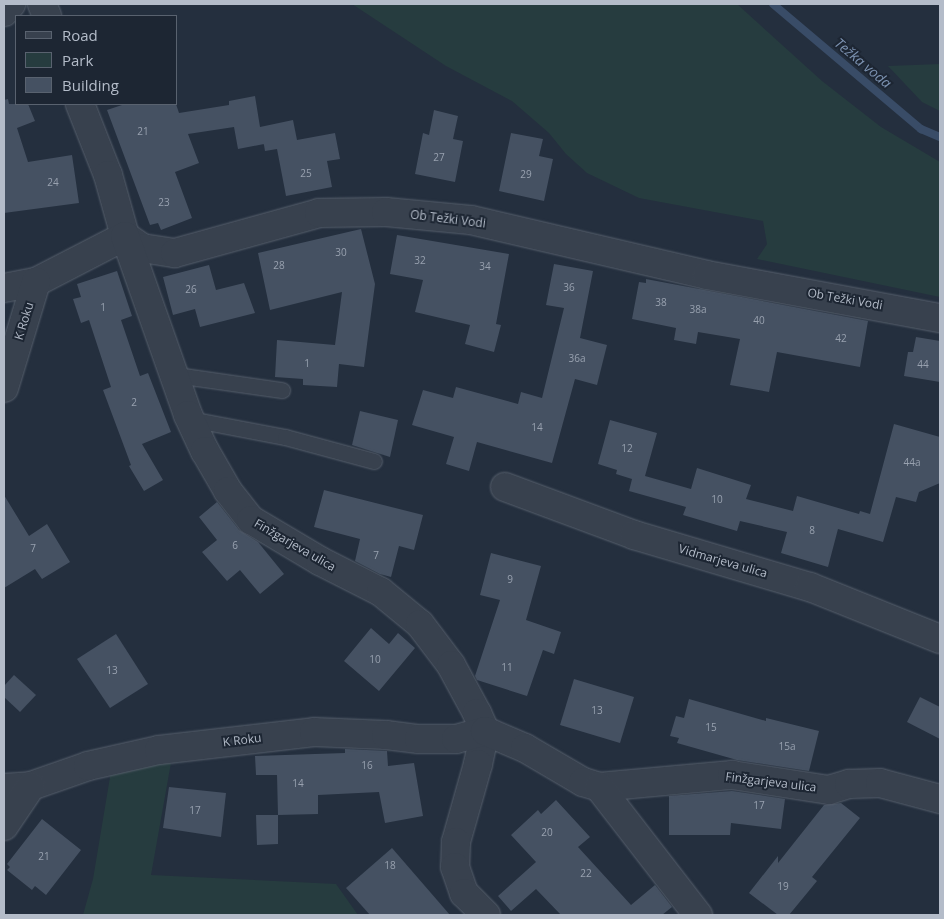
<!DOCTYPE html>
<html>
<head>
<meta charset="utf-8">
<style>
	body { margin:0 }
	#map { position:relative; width:944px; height:919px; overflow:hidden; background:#242f3e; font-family:"Open Sans",sans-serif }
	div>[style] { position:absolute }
	.green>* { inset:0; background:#263c3f }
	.stream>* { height:8px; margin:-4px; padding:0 4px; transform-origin:4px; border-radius:4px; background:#394c67 }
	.building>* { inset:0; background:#455162 }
	.roads { filter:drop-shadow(0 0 1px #565f6c) drop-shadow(0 0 1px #565f6c) }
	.lane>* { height:15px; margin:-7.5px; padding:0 7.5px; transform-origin:7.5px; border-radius:7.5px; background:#38414e }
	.street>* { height:28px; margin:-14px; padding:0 14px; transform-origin:14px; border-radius:14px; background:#38414e }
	span { translate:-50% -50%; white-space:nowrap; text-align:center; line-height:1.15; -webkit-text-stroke:4px #1d2633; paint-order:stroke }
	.number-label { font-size:10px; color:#98a1af }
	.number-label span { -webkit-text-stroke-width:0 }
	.street-label { font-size:12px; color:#b4bcc9 }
	.water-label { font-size:14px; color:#7c92b1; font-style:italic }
	.frame { position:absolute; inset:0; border:5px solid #b4bcc9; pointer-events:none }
	.legend { position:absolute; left:15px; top:15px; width:162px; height:90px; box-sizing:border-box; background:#1d2633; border:1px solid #59626f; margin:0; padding:6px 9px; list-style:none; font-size:15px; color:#b4bcc9 }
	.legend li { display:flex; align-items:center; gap:10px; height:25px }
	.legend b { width:25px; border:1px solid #59626f }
</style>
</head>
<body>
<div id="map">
	<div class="green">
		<i style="clip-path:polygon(352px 4px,737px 4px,822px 81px,881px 127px,940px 162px,940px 297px,757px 259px,767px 244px,763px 221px,639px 198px,587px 173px,566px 154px,549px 133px,512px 101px,446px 66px)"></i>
		<i style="clip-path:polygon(940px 64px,940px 111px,922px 102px,888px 66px)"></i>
		<i style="clip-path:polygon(172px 757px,151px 875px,336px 884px,358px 915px,83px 915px,93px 879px,112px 765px)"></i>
	</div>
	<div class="stream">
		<i style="left:773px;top:4px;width:194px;rotate:40.2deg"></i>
		<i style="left:921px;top:129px;width:21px;rotate:23deg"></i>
	</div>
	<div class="building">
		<i style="clip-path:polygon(255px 96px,260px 127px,293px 120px,297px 140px,335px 133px,340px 159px,327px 161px,332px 187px,286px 196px,277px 149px,265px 151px,263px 139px,264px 144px,238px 149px,234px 127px,188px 134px,199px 163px,175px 172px,192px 218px,161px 230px,158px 223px,150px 225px,107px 110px,125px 104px,176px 104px,179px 113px,229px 105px,229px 101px)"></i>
		<i style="clip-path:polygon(8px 99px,9px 104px,28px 104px,35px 121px,17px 128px,28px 162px,72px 155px,79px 203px,4px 213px,4px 100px)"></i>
		<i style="clip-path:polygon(434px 110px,458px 116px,453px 139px,463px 141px,455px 182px,415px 174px,423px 133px,429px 135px)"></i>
		<i style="clip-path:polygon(511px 133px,543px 139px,539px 156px,553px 159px,544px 201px,499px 191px)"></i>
		<i style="clip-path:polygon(361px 229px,375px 284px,364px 367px,339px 364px,337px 387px,303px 385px,303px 379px,275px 377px,277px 340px,335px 345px,342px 292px,270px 310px,258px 253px)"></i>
		<i style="clip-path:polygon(397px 235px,509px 254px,496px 324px,501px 325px,494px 352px,465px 344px,470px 325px,415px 312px,423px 280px,390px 274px)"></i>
		<i style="clip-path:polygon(554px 264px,593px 271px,580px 338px,607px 345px,597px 385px,575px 379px,552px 463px,477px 442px,469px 471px,446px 464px,454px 437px,412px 425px,423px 390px,453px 398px,456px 387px,518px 404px,521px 392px,542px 398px,564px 308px,546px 305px)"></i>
		<i style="clip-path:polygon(209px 265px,216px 290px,244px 283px,255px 313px,200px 327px,195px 309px,173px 315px,163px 277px)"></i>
		<i style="clip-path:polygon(117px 271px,132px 316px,121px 320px,140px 376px,148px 373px,171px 432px,142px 444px,163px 480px,144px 491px,129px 466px,131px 465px,103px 390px,111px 387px,89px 320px,81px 323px,73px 299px,81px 297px,77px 284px)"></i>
		<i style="clip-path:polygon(646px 279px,868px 321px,860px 367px,777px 352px,769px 392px,730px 385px,740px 339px,698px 332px,696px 344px,674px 340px,676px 328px,632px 319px,639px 282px,646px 283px)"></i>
		<i style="clip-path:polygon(916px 337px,940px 341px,940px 382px,904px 376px,908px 352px,913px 352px)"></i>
		<i style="clip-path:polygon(360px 411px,398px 420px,390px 457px,352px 445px)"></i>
		<i style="clip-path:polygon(610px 420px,657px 433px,645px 476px,691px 489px,697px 468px,751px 485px,746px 499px,793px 511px,797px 496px,859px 514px,860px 511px,870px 514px,894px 424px,940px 437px,940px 483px,919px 492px,916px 502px,896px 497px,883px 542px,838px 529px,828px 567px,781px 553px,787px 532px,740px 521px,737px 531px,683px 515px,686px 507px,629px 491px,632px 479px,616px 474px,617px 470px,598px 464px)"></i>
		<i style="clip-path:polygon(324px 490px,423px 515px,414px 550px,399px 546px,391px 577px,380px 574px,355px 561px,360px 539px,314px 527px)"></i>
		<i style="clip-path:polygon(4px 495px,29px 536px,47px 524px,70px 562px,42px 579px,35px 569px,4px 588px)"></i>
		<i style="clip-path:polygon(217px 502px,239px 530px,258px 542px,284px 574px,260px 594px,240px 570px,227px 581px,202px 552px,217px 540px,199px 517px)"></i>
		<i style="clip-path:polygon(491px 553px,541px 566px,526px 620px,561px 632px,554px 654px,543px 650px,527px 696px,477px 680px,475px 676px,500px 600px,480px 595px)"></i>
		<i style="clip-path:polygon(371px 628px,389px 644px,398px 633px,415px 648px,379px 691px,344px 661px)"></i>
		<i style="clip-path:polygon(116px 634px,148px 684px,110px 708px,77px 659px)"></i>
		<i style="clip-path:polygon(14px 675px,36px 695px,20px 712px,4px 697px,4px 686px)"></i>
		<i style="clip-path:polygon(574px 679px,634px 697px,620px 743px,560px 725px)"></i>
		<i style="clip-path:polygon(920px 697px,940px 707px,940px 739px,907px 722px)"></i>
		<i style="clip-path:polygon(689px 699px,766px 721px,766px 718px,819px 731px,809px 771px,737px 760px,677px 743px,679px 738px,670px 736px,676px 716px,684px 718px)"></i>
		<i style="clip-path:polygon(345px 749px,387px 751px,388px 766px,414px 763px,423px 816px,385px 823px,379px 792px,318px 795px,318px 814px,278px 815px,277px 775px,256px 775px,255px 756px,345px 753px)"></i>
		<i style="clip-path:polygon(169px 787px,226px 793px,221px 837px,163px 828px)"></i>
		<i style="clip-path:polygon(732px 791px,785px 799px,781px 829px,731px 823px,730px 835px,669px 835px,669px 796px)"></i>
		<i style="clip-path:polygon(556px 800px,590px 837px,578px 847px,631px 905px,655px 885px,672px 907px,662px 915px,561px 915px,536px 889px,511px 911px,498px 896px,536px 862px,511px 835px,538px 810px,541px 814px)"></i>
		<i style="clip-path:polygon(841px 803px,860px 818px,812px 877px,817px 881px,789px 915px,778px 915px,749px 893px,778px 856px,778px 863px,824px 805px)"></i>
		<i style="clip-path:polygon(256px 815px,278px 815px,278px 844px,257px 845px)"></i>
		<i style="clip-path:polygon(42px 819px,81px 850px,46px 895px,35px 886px,32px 890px,7px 870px,10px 867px,7px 864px)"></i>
		<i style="clip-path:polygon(392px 848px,450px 915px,370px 915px,346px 888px)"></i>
	</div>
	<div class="roads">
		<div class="lane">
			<i style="left:176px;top:375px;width:107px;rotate:8.1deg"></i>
			<i style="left:190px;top:419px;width:97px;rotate:10.7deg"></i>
			<i style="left:285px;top:437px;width:92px;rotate:15.1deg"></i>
		</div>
		<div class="street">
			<i style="left:42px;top:4px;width:13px;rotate:67deg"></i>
			<i style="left:4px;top:12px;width:11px;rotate:-49deg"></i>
			<i style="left:80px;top:104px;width:76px;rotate:68.5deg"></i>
			<i style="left:108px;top:175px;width:63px;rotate:74.4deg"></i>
			<i style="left:125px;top:236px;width:21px;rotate:35deg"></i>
			<i style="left:142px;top:248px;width:33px;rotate:9deg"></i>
			<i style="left:175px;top:253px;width:149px;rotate:-15.5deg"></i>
			<i style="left:319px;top:213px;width:67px;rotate:-0.9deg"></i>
			<i style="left:386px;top:212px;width:85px;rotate:5.4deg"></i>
			<i style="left:471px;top:220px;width:242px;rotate:13.1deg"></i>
			<i style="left:707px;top:275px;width:237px;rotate:10.5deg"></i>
			<i style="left:4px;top:288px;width:33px;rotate:-11deg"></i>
			<i style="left:36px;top:282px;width:100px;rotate:-27.3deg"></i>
			<i style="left:125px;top:236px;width:190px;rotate:70.6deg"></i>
			<i style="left:188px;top:415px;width:40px;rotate:65deg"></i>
			<i style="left:205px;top:451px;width:46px;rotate:60.1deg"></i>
			<i style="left:228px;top:491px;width:37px;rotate:52deg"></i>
			<i style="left:251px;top:520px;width:80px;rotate:30.7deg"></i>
			<i style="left:320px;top:561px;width:68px;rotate:26.9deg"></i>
			<i style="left:381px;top:592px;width:50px;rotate:39.4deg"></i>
			<i style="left:420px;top:624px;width:51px;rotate:52.9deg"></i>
			<i style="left:451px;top:665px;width:55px;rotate:61.6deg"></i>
			<i style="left:477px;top:713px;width:20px;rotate:66deg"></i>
			<i style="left:485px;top:731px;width:34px;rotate:102deg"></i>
			<i style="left:478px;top:764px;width:81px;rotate:105.8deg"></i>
			<i style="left:456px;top:842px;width:25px;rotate:92deg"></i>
			<i style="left:455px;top:867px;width:28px;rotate:71deg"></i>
			<i style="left:464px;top:893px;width:31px;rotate:45deg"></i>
			<i style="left:4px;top:388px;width:111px;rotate:-73.2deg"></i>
			<i style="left:505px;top:487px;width:138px;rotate:20.4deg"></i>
			<i style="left:634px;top:535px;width:184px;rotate:16.5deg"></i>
			<i style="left:810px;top:587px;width:140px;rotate:21.8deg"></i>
			<i style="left:599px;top:787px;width:134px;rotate:-5.2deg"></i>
			<i style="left:732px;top:775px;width:98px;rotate:8.8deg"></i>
			<i style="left:829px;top:790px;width:21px;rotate:-17deg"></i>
			<i style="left:849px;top:784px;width:31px;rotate:-2deg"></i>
			<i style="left:880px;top:783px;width:62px;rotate:14.9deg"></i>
			<i style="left:4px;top:788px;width:27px;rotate:-4deg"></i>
			<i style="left:31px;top:786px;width:60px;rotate:-19.3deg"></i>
			<i style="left:88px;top:766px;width:73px;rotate:-12.7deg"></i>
			<i style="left:159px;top:750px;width:156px;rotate:-6.6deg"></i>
			<i style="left:314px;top:732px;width:72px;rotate:2.4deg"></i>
			<i style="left:386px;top:735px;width:33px;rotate:7deg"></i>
			<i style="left:419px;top:739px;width:37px"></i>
			<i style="left:456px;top:739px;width:30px;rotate:-15deg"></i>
			<i style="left:485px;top:731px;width:43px;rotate:23deg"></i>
			<i style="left:525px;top:748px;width:67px;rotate:30.4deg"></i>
			<i style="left:583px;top:782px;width:17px;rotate:17deg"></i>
			<i style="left:599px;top:787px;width:162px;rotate:52.3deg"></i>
			<i style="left:4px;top:826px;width:48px;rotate:-56deg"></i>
		</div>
	</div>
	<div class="number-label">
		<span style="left:143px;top:132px">21</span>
		<span style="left:439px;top:158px">27</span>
		<span style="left:306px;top:174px">25</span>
		<span style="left:526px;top:175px">29</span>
		<span style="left:53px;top:183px">24</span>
		<span style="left:164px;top:203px">23</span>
		<span style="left:341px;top:253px">30</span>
		<span style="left:420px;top:261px">32</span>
		<span style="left:279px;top:266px">28</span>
		<span style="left:485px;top:267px">34</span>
		<span style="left:569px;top:288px">36</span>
		<span style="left:191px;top:290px">26</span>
		<span style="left:661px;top:303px">38</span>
		<span style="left:103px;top:308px">1</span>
		<span style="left:698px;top:310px">38a</span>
		<span style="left:759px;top:321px">40</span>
		<span style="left:841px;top:339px">42</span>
		<span style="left:577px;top:359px">36a</span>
		<span style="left:307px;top:364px">1</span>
		<span style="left:923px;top:365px">44</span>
		<span style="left:134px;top:403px">2</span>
		<span style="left:537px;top:428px">14</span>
		<span style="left:627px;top:449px">12</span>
		<span style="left:912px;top:463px">44a</span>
		<span style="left:717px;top:500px">10</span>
		<span style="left:812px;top:531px">8</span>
		<span style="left:235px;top:546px">6</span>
		<span style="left:33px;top:549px">7</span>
		<span style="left:376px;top:556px">7</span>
		<span style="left:510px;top:580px">9</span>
		<span style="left:375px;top:660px">10</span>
		<span style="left:507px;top:668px">11</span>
		<span style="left:112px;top:671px">13</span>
		<span style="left:597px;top:711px">13</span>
		<span style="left:711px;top:728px">15</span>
		<span style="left:787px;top:747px">15a</span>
		<span style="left:367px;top:766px">16</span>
		<span style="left:298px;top:784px">14</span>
		<span style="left:759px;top:806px">17</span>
		<span style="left:195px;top:811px">17</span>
		<span style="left:547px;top:833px">20</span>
		<span style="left:44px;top:857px">21</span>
		<span style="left:390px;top:866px">18</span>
		<span style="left:586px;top:874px">22</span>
		<span style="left:783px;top:887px">19</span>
	</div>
	<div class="street-label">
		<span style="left:448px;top:219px;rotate:7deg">Ob Težki Vodi</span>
		<span style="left:845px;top:299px;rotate:10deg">Ob Težki Vodi</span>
		<span style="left:24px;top:321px;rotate:-73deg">K Roku</span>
		<span style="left:295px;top:545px;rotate:30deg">Finžgarjeva ulica</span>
		<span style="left:723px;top:561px;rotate:16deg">Vidmarjeva ulica</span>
		<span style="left:242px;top:740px;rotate:-7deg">K Roku</span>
		<span style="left:771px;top:782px;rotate:7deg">Finžgarjeva ulica</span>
	</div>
	<div class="water-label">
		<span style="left:863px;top:63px;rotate:40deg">Težka voda</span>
	</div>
	<div class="frame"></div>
	<ul class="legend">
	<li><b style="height:6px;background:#38414e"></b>Road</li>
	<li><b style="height:14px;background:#263c3f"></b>Park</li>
	<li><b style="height:14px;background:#455162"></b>Building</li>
	</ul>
</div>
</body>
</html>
